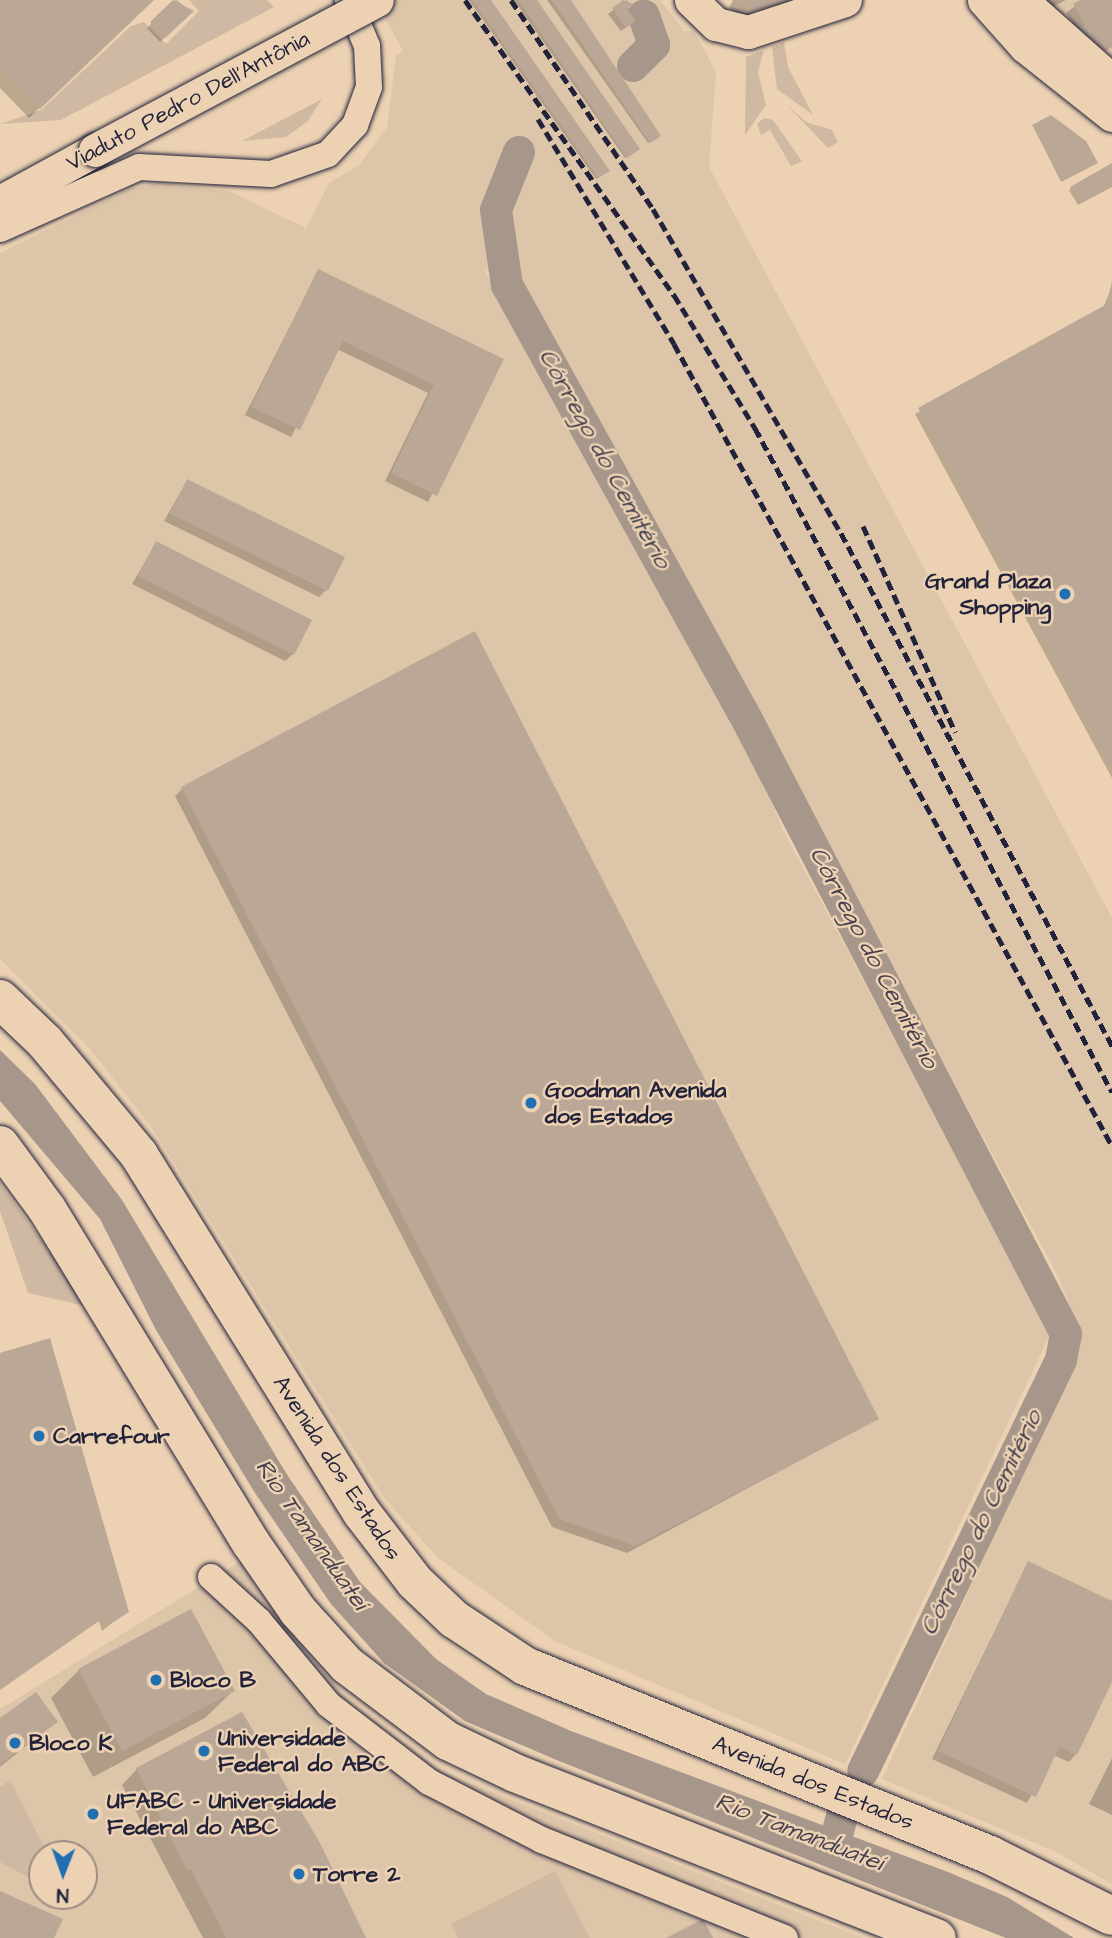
<!DOCTYPE html>
<html>
<head>
<meta charset="utf-8">
<style>
	body { margin:0 }
	#map { position:relative; width:1112px; height:1938px; overflow:hidden; background:#ecd2b3; font-family:"Architects Daughter",sans-serif }
	div>[style] { position:absolute }
	.built>* { inset:0; background:#ddc5aa }
	.green>* { inset:0; background:#cfb9a2 }
	.water>* { inset:0; background:#a7968a }
	.shadow>* { inset:0; background:#0003 }
	.river>* { height:32px; margin:-16px; padding:0 16px; transform-origin:16px; border-radius:16px; background:#a7968a }
	.building>* { inset:0; background:#baa795 }
	.roads { filter:drop-shadow(0 0 2px #22223b) drop-shadow(0 0 2px #22223b) }
	.minor>* { height:26px; margin:-13px; padding:0 13px; transform-origin:13px; border-radius:13px; background:#ecd2b3 }
	.major>* { height:33px; margin:-16.5px; padding:0 16.5px; transform-origin:16.5px; border-radius:16.5px; background:#ecd2b3 }
	.highway>* { height:38px; margin:-19px; padding:0 19px; transform-origin:19px; border-radius:19px; background:#ecd2b3 }
	.rail>* { height:5px; margin-top:-2.5px; transform-origin:0; background:repeating-linear-gradient(90deg,#22223b 0 10px,transparent 0 15px) }
	.bridges { filter:drop-shadow(0 0 2px #22223b) drop-shadow(0 0 2px #22223b) }
	.major-bridge>* { height:33px; margin:-16.5px; padding:0 16.5px; transform-origin:16.5px; border-radius:16.5px; background:#ecd2b3 }
	.dots>* { width:19px; height:19px; translate:-50% -50%; box-sizing:border-box; border:4px solid #ecd2b3; border-radius:50% }
	span { translate:-50% -50%; white-space:nowrap; text-align:center; line-height:1.15; -webkit-text-stroke:5px #ecd2b3; paint-order:stroke }
	.street-label { font-size:23px; color:#22223b }
	.poi-label { font-size:23px; color:#22223b; font-weight:700 }
	.right { translate:-100% -50%; text-align:right }
	.left { translate:0 -50%; text-align:left }
	.water-label { font-size:24px; color:#433f4f; font-style:italic }
	.north { position:absolute; left:28px; top:1840px; width:70px; height:70px; box-sizing:border-box; background:#ecd2b3; border:2px solid #9b8c83; border-radius:50%; rotate:181deg; font-size:19px; font-weight:700; line-height:28px; text-align:center; color:#22223b }
	.north::after { content:''; display:block; margin:auto; width:24px; height:32px; background:#1f6fb2; clip-path:polygon(50% 0,100% 100%,50% 72%,0 100%) }
</style>
</head>
<body>
<div id="map">
	<div class="built">
		<i style="clip-path:polygon(375px 0,660px 0,684px 31px,694px 31px,716px 72px,709px 167px,1112px 918px,1112px 1884px,1054px 1851px,882px 1779px,1075px 1360px,1075px 1321px,1059px 1278px,527px 289px,484px 269px,749px 747px,783px 830px,1051px 1333px,845px 1764px,555px 1641px,438px 1558px,385px 1499px,152px 1128px,90px 1049px,0 959px,0 253px,129px 189px,158px 183px,229px 191px,306px 228px,329px 183px,359px 165px,387px 127px,396px 55px,403px 51px)"></i>
		<i style="clip-path:polygon(1042px 0,1112px 0,1112px 61px)"></i>
		<i style="clip-path:polygon(evenodd,241px 1561px,293px 1636px,353px 1705px,444px 1773px,863px 1938px,0 1938px,0 1709px,241px 1561px,42px 1854px,84px 1854px,84px 1896px,42px 1896px,42px 1854px)"></i>
	</div>
	<div class="green">
		<i style="clip-path:polygon(189px 0,267px 0,274px 7px,61px 120px,0 124px,41px 110px,131px 26px,144px 22px,166px 44px,199px 11px)"></i>
		<i style="clip-path:polygon(784px 42px,788px 67px,813px 115px,777px 89px,772px 47px)"></i>
		<i style="clip-path:polygon(764px 50px,758px 72px,766px 105px,745px 135px,746px 57px)"></i>
		<i style="clip-path:polygon(322px 99px,308px 121px,286px 137px,242px 141px)"></i>
		<i style="clip-path:polygon(786px 104px,806px 122px,832px 130px,838px 142px,828px 148px)"></i>
		<i style="clip-path:polygon(764px 118px,773px 120px,802px 161px,791px 166px,770px 130px,761px 135px,757px 124px)"></i>
		<i style="clip-path:polygon(0 1183px,90px 1307px,28px 1293px,0 1211px)"></i>
		<i style="clip-path:polygon(10px 1780px,48px 1854px,42px 1854px,42px 1885px,0 1862px,0 1787px)"></i>
		<i style="clip-path:polygon(555px 1871px,590px 1938px,458px 1938px,451px 1924px)"></i>
	</div>
	<div class="water">
		<i style="clip-path:polygon(0 1050px,35px 1084px,122px 1200px,286px 1473px,360px 1582px,436px 1659px,486px 1694px,571px 1731px,948px 1872px,1007px 1897px,1074px 1938px,1006px 1938px,559px 1761px,465px 1721px,384px 1663px,331px 1604px,255px 1493px,156px 1330px,100px 1219px,0 1101px)"></i>
	</div>
	<div class="shadow">
		<i style="clip-path:polygon(0 0,152px 0,29px 118px,0 88px)"></i>
		<i style="clip-path:polygon(176px 0,191px 11px,160px 42px,147px 28px)"></i>
		<i style="clip-path:polygon(469px 0,487px 0,606px 173px,596px 179px)"></i>
		<i style="clip-path:polygon(514px 0,533px 0,636px 151px,625px 158px)"></i>
		<i style="clip-path:polygon(547px 0,565px 0,657px 138px,648px 143px)"></i>
		<i style="clip-path:polygon(627px 0,634px 21px,621px 31px,608px 14px)"></i>
		<i style="clip-path:polygon(794px 0,745px 19px,729px 8px,733px 0)"></i>
		<i style="clip-path:polygon(1028px 0,1066px 0,1043px 12px)"></i>
		<i style="clip-path:polygon(1083px 0,1112px 0,1112px 47px,1094px 56px,1066px 13px)"></i>
		<i style="clip-path:polygon(1033px 126px,1094px 164px,1061px 182px)"></i>
		<i style="clip-path:polygon(1112px 165px,1112px 183px,1078px 205px,1069px 190px)"></i>
		<i style="clip-path:polygon(318px 271px,501px 359px,428px 502px,385px 481px,428px 393px,337px 349px,291px 437px,245px 415px)"></i>
		<i style="clip-path:polygon(1112px 286px,1112px 778px,915px 414px,1103px 308px)"></i>
		<i style="clip-path:polygon(187px 481px,326px 590px,319px 597px,164px 521px)"></i>
		<i style="clip-path:polygon(156px 543px,293px 654px,285px 661px,132px 584px)"></i>
		<i style="clip-path:polygon(182px 789px,877px 1419px,627px 1553px,552px 1527px,175px 796px)"></i>
		<i style="clip-path:polygon(49px 1340px,127px 1611px,102px 1631px,99px 1621px,0 1690px,0 1353px)"></i>
		<i style="clip-path:polygon(1028px 1563px,1112px 1603px,1112px 1678px,1076px 1754px,1069px 1762px,1053px 1755px,1027px 1803px,932px 1759px)"></i>
		<i style="clip-path:polygon(79px 1670px,233px 1691px,205px 1718px,93px 1777px,51px 1698px)"></i>
		<i style="clip-path:polygon(0 1720px,56px 1722px,0 1767px)"></i>
		<i style="clip-path:polygon(1112px 1758px,1112px 1815px,1089px 1804px)"></i>
		<i style="clip-path:polygon(137px 1769px,364px 1938px,203px 1938px,122px 1785px)"></i>
	</div>
	<div class="river">
		<i style="left:633px;top:66px;width:30px;rotate:-45deg"></i>
		<i style="left:654px;top:45px;width:31px;rotate:-109deg"></i>
		<i style="left:519px;top:152px;width:62px;rotate:111.6deg"></i>
		<i style="left:496px;top:210px;width:76px;rotate:81.7deg"></i>
		<i style="left:507px;top:285px;width:488px;rotate:61.1deg"></i>
		<i style="left:743px;top:712px;width:701px;rotate:62.56deg"></i>
		<i style="left:1066px;top:1334px;width:26px;rotate:101deg"></i>
		<i style="left:1061px;top:1360px;width:456px;rotate:115.7deg"></i>
		<i style="left:834px;top:1846px;width:28px;rotate:-75deg"></i>
	</div>
	<div class="building">
		<i style="clip-path:polygon(0 0,154px 0,40px 109px,0 68px)"></i>
		<i style="clip-path:polygon(173px 0,194px 11px,165px 38px,150px 22px)"></i>
		<i style="clip-path:polygon(472px 0,491px 0,610px 171px,598px 178px)"></i>
		<i style="clip-path:polygon(518px 0,537px 0,640px 149px,627px 158px)"></i>
		<i style="clip-path:polygon(552px 0,571px 0,661px 136px,650px 143px)"></i>
		<i style="clip-path:polygon(623px 0,633px 4px,627px 9px,636px 21px,626px 28px,612px 8px)"></i>
		<i style="clip-path:polygon(735px 0,786px 0,754px 12px)"></i>
		<i style="clip-path:polygon(1080px 0,1112px 0,1112px 46px,1100px 53px,1074px 31px,1085px 25px,1073px 4px)"></i>
		<i style="clip-path:polygon(1051px 115px,1086px 141px,1098px 163px,1063px 181px,1032px 125px)"></i>
		<i style="clip-path:polygon(1112px 163px,1112px 187px,1080px 204px,1070px 187px)"></i>
		<i style="clip-path:polygon(318px 269px,504px 359px,437px 496px,391px 473px,434px 385px,343px 341px,300px 430px,251px 407px)"></i>
		<i style="clip-path:polygon(1112px 281px,1112px 762px,1110px 764px,918px 408px,1107px 304px)"></i>
		<i style="clip-path:polygon(187px 479px,345px 557px,328px 591px,170px 514px)"></i>
		<i style="clip-path:polygon(156px 541px,312px 620px,294px 655px,138px 576px)"></i>
		<i style="clip-path:polygon(475px 631px,879px 1419px,635px 1546px,559px 1519px,181px 787px)"></i>
		<i style="clip-path:polygon(50px 1338px,129px 1612px,109px 1625px,106px 1615px,0 1689px,0 1353px)"></i>
		<i style="clip-path:polygon(1028px 1561px,1112px 1601px,1112px 1682px,1077px 1755px,1059px 1747px,1036px 1797px,938px 1751px)"></i>
		<i style="clip-path:polygon(191px 1609px,235px 1691px,122px 1751px,78px 1669px)"></i>
		<i style="clip-path:polygon(36px 1692px,58px 1722px,0 1764px,0 1718px)"></i>
		<i style="clip-path:polygon(242px 1712px,320px 1843px,366px 1938px,226px 1938px,191px 1869px,187px 1871px,136px 1768px)"></i>
		<i style="clip-path:polygon(0 1891px,63px 1919px,54px 1938px,0 1938px)"></i>
		<i style="clip-path:polygon(703px 1919px,713px 1938px,666px 1938px)"></i>
	</div>
	<div class="roads">
		<div class="minor">
			<i style="left:0;top:229px;width:152px;rotate:-24deg"></i>
			<i style="left:139px;top:167px;width:132px;rotate:3deg"></i>
			<i style="left:271px;top:174px;width:60px;rotate:-19.3deg"></i>
			<i style="left:328px;top:154px;width:40px;rotate:-47deg"></i>
			<i style="left:355px;top:125px;width:40px;rotate:-69.8deg"></i>
			<i style="left:369px;top:87px;width:41px;rotate:-92.8deg"></i>
			<i style="left:367px;top:46px;width:50px;rotate:-112.4deg"></i>
			<i style="left:211px;top:1577px;width:65px;rotate:42.5deg"></i>
			<i style="left:259px;top:1621px;width:109px;rotate:50.2deg"></i>
			<i style="left:329px;top:1705px;width:126px;rotate:37.6deg"></i>
			<i style="left:429px;top:1782px;width:127px;rotate:27.2deg"></i>
			<i style="left:542px;top:1840px;width:262px;rotate:22deg"></i>
		</div>
		<div class="major">
			<i style="left:691px;top:0;width:35px;rotate:44deg"></i>
			<i style="left:716px;top:24px;width:33px;rotate:14deg"></i>
			<i style="left:748px;top:32px;width:102px;rotate:-18.3deg"></i>
			<i style="left:984px;top:0;width:62px;rotate:48.3deg"></i>
			<i style="left:1025px;top:46px;width:111px;rotate:38.4deg"></i>
			<i style="left:1021px;top:0;width:122px;rotate:41.7deg"></i>
			<i style="left:0;top:202px;width:108px;rotate:-28.7deg"></i>
		</div>
		<div class="highway">
			<i style="left:0;top:999px;width:62px;rotate:43.7deg"></i>
			<i style="left:45px;top:1042px;width:147px;rotate:50.2deg"></i>
			<i style="left:139px;top:1155px;width:422px;rotate:58.1deg"></i>
			<i style="left:362px;top:1513px;width:87px;rotate:52.5deg"></i>
			<i style="left:415px;top:1582px;width:54px;rotate:43.5deg"></i>
			<i style="left:454px;top:1619px;width:85px;rotate:33.5deg"></i>
			<i style="left:525px;top:1666px;width:502px;rotate:22.12deg"></i>
			<i style="left:990px;top:1855px;width:136px;rotate:26.6deg"></i>
			<i style="left:0;top:1145px;width:79px;rotate:53.7deg"></i>
			<i style="left:47px;top:1209px;width:391px;rotate:58.6deg"></i>
			<i style="left:251px;top:1543px;width:83px;rotate:55.3deg"></i>
			<i style="left:298px;top:1611px;width:73px;rotate:47.8deg"></i>
			<i style="left:347px;top:1665px;width:126px;rotate:37deg"></i>
			<i style="left:448px;top:1741px;width:74px;rotate:25.5deg"></i>
			<i style="left:515px;top:1773px;width:453px;rotate:21.4deg"></i>
		</div>
	</div>
	<div class="rail">
		<i style="left:465px;top:0;width:362px;rotate:54.7deg"></i>
		<i style="left:674px;top:295px;width:156px;rotate:58.7deg"></i>
		<i style="left:755px;top:428px;width:754px;rotate:61.74deg"></i>
		<i style="left:511px;top:0;width:253px;rotate:55.8deg"></i>
		<i style="left:653px;top:209px;width:375px;rotate:59.9deg"></i>
		<i style="left:841px;top:533px;width:580px;rotate:62.15deg"></i>
		<i style="left:538px;top:119px;width:263px;rotate:58.8deg"></i>
		<i style="left:674px;top:344px;width:914px;rotate:61.36deg"></i>
		<i style="left:863px;top:526px;width:226px;rotate:65.9deg"></i>
	</div>
	<div class="bridges">
		<div class="major-bridge">
			<i style="left:95px;top:150px;width:319px;rotate:-28deg"></i>
		</div>
	</div>
	<div class="dots">
		<i style="left:1065px;top:594px;background:#1f6fb2"></i>
		<i style="left:531px;top:1103px;background:#1f6fb2"></i>
		<i style="left:39px;top:1436px;background:#1f6fb2"></i>
		<i style="left:156px;top:1680px;background:#1f6fb2"></i>
		<i style="left:15px;top:1743px;background:#1f6fb2"></i>
		<i style="left:204px;top:1751px;background:#1f6fb2"></i>
		<i style="left:93px;top:1814px;background:#1f6fb2"></i>
		<i style="left:299px;top:1874px;background:#1f6fb2"></i>
	</div>
	<div class="street-label">
		<span style="left:188px;top:101px;rotate:-28deg">Viaduto Pedro Dell'Antônia</span>
		<span style="left:337px;top:1468px;rotate:57deg">Avenida dos Estados</span>
		<span style="left:813px;top:1783px;rotate:22deg">Avenida dos Estados</span>
	</div>
	<div class="poi-label">
		<span class="right" style="left:1051px;top:594px">Grand Plaza<br>Shopping</span>
		<span class="left" style="left:545px;top:1103px">Goodman Avenida<br>dos Estados</span>
		<span class="left" style="left:53px;top:1436px">Carrefour</span>
		<span class="left" style="left:170px;top:1680px">Bloco B</span>
		<span class="left" style="left:218px;top:1751px">Universidade<br>Federal do ABC</span>
		<span class="left" style="left:29px;top:1743px">Bloco K</span>
		<span class="left" style="left:107px;top:1814px">UFABC - Universidade<br>Federal do ABC</span>
		<span class="left" style="left:313px;top:1874px">Torre 2</span>
	</div>
	<div class="water-label">
		<span style="left:604px;top:459px;rotate:61deg">Córrego do Cemitério</span>
		<span style="left:873px;top:958px;rotate:62deg">Córrego do Cemitério</span>
		<span style="left:982px;top:1523px;rotate:-64deg">Córrego do Cemitério</span>
		<span style="left:311px;top:1535px;rotate:55deg">Rio Tamanduateí</span>
		<span style="left:799px;top:1833px;rotate:21deg">Rio Tamanduateí</span>
	</div>
	<div class="north">N</div>
</div>
</body>
</html>
